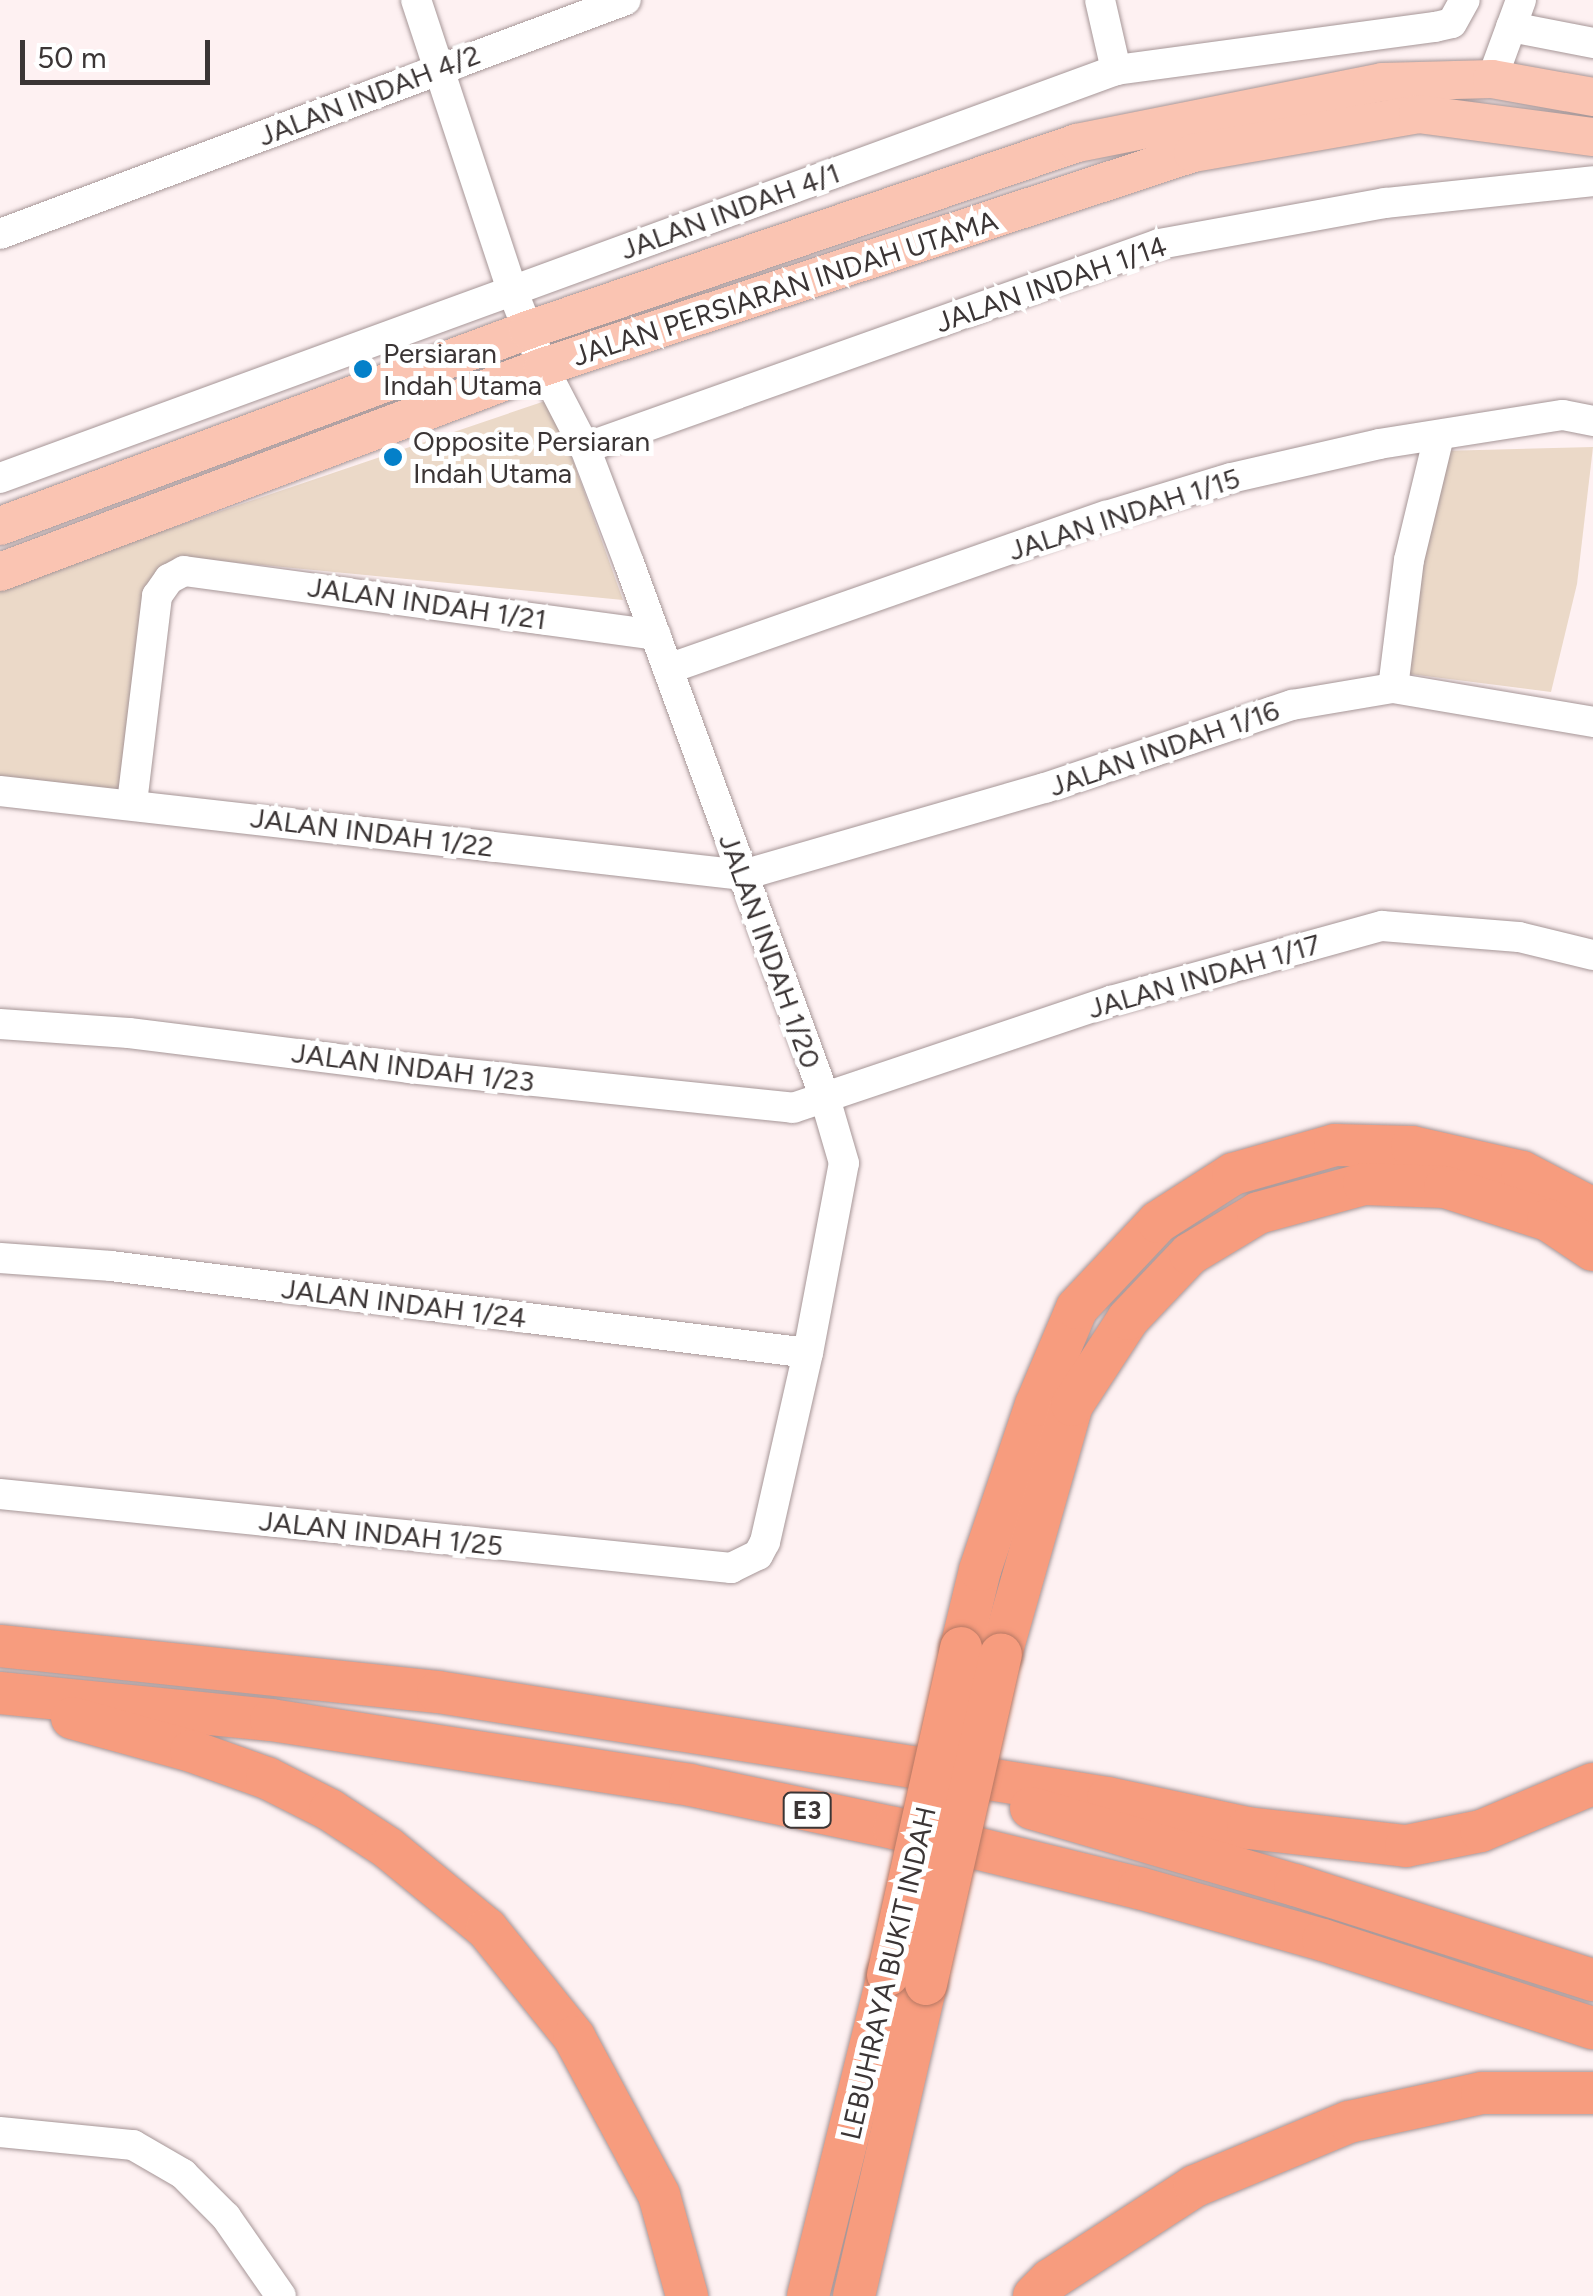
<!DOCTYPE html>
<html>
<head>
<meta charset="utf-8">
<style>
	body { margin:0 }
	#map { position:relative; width:1593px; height:2296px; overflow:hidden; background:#fef1f2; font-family:Figtree,sans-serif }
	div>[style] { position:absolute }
	.green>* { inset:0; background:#ebd9c8 }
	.roads { filter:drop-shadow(0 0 2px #a69697) drop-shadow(0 0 2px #a69697) }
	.minor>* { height:30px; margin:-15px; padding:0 15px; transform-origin:15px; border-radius:15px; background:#fff }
	.major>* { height:38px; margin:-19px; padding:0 19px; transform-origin:19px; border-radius:19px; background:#fac4b2 }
	.highway>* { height:42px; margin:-21px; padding:0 21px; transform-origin:21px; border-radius:21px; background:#f79c7e }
	.bridges { filter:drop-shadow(0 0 2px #b57864) drop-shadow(0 0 2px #b57864) }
	.highway-bridge>* { height:42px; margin:-21px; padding:0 21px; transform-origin:21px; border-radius:21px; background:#f79c7e }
	.dots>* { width:28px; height:28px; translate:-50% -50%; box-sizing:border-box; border:5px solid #fff; border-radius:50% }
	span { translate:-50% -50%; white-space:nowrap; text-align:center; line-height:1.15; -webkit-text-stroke:10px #fff; paint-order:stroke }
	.shield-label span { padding:2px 8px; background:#fff; border:2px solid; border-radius:8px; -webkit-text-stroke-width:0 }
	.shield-label { font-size:25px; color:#3b3535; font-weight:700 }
	.street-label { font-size:28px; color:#3b3535 }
	.poi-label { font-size:28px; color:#3b3535 }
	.left { translate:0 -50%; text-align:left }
	.scale { position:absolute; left:20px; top:40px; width:190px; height:45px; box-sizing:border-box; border:5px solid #3b3535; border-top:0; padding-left:12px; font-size:30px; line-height:35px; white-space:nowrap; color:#3b3535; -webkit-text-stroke:8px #fff; paint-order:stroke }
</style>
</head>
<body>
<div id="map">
	<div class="green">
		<i style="clip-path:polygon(551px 399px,623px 600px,200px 559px,172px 565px,122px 792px,0 781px,0 586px)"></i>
		<i style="clip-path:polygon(1593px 447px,1577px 584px,1551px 692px,1402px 673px,1442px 451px)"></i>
	</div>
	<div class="roads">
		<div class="minor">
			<i style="left:1100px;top:0;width:72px;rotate:77.1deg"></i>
			<i style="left:1511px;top:27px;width:84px;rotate:11deg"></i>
			<i style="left:1492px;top:79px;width:84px;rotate:-69.8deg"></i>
			<i style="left:0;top:234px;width:668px;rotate:-20.5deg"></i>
			<i style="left:585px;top:448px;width:609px;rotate:-19.57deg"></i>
			<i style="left:1159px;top:244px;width:230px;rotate:-10.3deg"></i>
			<i style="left:1385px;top:203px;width:209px;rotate:-6deg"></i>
			<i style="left:0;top:478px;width:1188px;rotate:-20.08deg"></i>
			<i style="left:1116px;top:70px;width:322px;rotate:-7.7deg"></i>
			<i style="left:1435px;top:27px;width:17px;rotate:-13deg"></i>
			<i style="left:1452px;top:23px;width:26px;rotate:-61deg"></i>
			<i style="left:668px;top:669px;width:464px;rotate:-19.3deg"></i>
			<i style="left:1106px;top:516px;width:131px;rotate:-16.9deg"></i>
			<i style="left:1231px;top:478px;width:152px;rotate:-12.9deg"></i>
			<i style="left:1379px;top:444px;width:186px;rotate:-9deg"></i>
			<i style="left:1563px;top:415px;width:31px;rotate:11deg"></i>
			<i style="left:1393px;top:688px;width:129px;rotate:-82.9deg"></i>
			<i style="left:1409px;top:560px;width:128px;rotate:-76.4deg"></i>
			<i style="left:0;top:791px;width:748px;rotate:6.45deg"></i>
			<i style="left:743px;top:875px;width:314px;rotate:-16.1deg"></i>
			<i style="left:1045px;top:788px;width:261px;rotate:-18.6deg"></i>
			<i style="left:1292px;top:705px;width:102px;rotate:-9.6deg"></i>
			<i style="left:1393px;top:688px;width:203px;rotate:9.6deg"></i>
			<i style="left:132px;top:803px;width:209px;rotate:-83.1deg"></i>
			<i style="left:157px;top:596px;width:21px;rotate:-55deg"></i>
			<i style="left:169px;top:579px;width:17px;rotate:-28deg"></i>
			<i style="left:184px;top:571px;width:476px;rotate:7.7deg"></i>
			<i style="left:0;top:1024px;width:129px;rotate:4deg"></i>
			<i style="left:129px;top:1033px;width:282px;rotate:7.1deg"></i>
			<i style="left:409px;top:1068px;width:386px;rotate:5.9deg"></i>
			<i style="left:793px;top:1108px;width:336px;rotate:-18.6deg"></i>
			<i style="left:1111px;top:1001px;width:281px;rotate:-15.5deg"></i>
			<i style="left:1382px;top:926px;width:137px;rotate:4.6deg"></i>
			<i style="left:1519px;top:937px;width:76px;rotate:13.7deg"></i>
			<i style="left:0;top:1258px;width:111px;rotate:4.1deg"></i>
			<i style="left:111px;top:1266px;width:702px;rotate:7.11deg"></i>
			<i style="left:0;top:1494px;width:735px;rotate:5.78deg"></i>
			<i style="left:731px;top:1568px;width:30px;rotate:-26deg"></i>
			<i style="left:758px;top:1555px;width:15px;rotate:-62deg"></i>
			<i style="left:765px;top:1542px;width:194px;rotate:-77.2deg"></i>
			<i style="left:808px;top:1353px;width:193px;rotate:-79.3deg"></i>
			<i style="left:844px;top:1163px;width:68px;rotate:-106.3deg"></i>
			<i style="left:825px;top:1098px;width:570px;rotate:-110.12deg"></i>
			<i style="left:629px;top:563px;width:123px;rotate:-110.9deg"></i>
			<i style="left:585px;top:448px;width:91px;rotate:-117.4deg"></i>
			<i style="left:543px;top:367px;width:83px;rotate:-111.9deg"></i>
			<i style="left:512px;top:290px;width:305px;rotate:-108.3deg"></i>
			<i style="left:0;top:2132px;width:134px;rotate:5.6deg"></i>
			<i style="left:133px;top:2145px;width:58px;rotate:30.1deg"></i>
			<i style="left:183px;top:2174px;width:61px;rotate:45deg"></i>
			<i style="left:226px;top:2217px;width:96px;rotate:55.2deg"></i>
		</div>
		<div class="major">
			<i style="left:0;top:526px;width:563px;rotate:-20.37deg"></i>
			<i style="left:528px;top:330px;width:580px;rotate:-18.81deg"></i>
			<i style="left:1077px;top:143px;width:311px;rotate:-11.3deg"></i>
			<i style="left:1382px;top:82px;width:110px;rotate:-1.6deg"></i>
			<i style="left:1492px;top:79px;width:103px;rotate:10.1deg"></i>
			<i style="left:0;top:572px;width:580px;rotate:-20.68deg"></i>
			<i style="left:543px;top:367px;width:684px;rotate:-18.22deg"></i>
			<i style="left:1193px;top:153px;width:228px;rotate:-9.8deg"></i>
			<i style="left:1418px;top:114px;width:177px;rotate:7.5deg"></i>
		</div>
		<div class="highway">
			<i style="left:0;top:1646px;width:440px;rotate:6deg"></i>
			<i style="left:438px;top:1692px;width:678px;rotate:8.99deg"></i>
			<i style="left:1108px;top:1798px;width:143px;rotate:12.1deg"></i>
			<i style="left:1248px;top:1828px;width:159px;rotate:6.5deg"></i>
			<i style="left:1406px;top:1846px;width:76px;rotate:-11.3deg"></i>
			<i style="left:1481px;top:1831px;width:121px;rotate:-22.8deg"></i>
			<i style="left:961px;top:1648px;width:80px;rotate:-76.3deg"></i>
			<i style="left:980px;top:1570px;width:174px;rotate:-71.3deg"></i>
			<i style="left:1036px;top:1405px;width:105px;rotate:-67.1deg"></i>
			<i style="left:1077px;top:1308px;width:118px;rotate:-46.7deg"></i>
			<i style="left:1158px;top:1222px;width:89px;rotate:-32.6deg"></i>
			<i style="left:1233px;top:1174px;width:106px;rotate:-15.9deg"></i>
			<i style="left:1335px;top:1145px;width:77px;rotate:1.5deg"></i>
			<i style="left:1412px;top:1147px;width:113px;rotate:12.8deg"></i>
			<i style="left:1522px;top:1172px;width:80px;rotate:27.5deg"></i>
			<i style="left:1001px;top:1654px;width:259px;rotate:-74.1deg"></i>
			<i style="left:1072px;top:1405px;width:103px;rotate:-56.9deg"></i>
			<i style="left:1128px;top:1319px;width:90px;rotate:-46.4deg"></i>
			<i style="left:1190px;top:1254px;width:79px;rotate:-31.1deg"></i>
			<i style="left:1258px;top:1213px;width:110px;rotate:-15.3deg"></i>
			<i style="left:1364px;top:1184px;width:81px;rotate:2.1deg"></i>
			<i style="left:1445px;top:1187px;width:108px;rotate:17.8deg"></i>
			<i style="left:1548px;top:1220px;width:54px;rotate:33.7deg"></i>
			<i style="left:0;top:1693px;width:272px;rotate:5.7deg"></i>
			<i style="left:271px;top:1720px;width:424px;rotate:8.8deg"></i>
			<i style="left:690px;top:1785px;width:208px;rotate:11.9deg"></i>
			<i style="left:894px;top:1828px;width:252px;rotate:13.8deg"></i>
			<i style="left:1139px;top:1888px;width:191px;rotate:15.8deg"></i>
			<i style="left:1323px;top:1940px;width:284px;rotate:18.1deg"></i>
			<i style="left:72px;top:1718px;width:123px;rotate:15.5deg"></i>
			<i style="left:191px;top:1751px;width:81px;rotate:19.6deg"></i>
			<i style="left:267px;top:1778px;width:71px;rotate:26.9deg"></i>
			<i style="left:330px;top:1810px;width:69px;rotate:33.2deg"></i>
			<i style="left:388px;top:1848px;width:128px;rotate:39.3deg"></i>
			<i style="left:487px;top:1929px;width:139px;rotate:51.1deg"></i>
			<i style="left:574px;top:2037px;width:179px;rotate:61.7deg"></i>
			<i style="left:659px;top:2195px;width:105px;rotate:74.5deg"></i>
			<i style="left:1031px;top:1808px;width:275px;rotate:16.3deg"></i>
			<i style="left:1295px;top:1885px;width:313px;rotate:17.7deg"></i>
			<i style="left:808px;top:2296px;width:331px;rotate:-76deg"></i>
			<i style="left:854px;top:2296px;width:320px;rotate:-77deg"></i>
			<i style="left:1034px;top:2296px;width:23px;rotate:-45deg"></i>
			<i style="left:1050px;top:2280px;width:173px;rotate:-33deg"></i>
			<i style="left:1195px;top:2186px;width:167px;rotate:-22.6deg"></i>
			<i style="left:1349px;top:2122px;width:136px;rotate:-12.3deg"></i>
			<i style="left:1482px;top:2093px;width:111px"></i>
		</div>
	</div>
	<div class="bridges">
		<div class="highway-bridge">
			<i style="left:888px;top:1975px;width:335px;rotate:-77.4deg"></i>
			<i style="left:926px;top:1984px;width:338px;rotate:-77.2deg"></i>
		</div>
	</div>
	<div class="dots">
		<i style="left:363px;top:369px;background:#0480c9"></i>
		<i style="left:393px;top:457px;background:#0480c9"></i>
	</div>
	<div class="shield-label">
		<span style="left:807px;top:1810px">E3</span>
	</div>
	<div class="street-label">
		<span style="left:369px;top:95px;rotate:-21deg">JALAN INDAH 4/2</span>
		<span style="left:730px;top:211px;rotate:-20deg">JALAN INDAH 4/1</span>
		<span style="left:1051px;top:284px;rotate:-19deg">JALAN INDAH 1/14</span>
		<span style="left:785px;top:288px;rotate:-18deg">JALAN PERSIARAN INDAH UTAMA</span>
		<span style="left:1124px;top:514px;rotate:-18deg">JALAN INDAH 1/15</span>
		<span style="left:427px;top:603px;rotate:8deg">JALAN INDAH 1/21</span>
		<span style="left:1164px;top:748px;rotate:-19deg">JALAN INDAH 1/16</span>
		<span style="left:372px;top:832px;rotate:7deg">JALAN INDAH 1/22</span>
		<span style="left:770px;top:951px;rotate:70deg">JALAN INDAH 1/20</span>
		<span style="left:1204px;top:976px;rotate:-16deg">JALAN INDAH 1/17</span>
		<span style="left:413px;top:1067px;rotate:7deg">JALAN INDAH 1/23</span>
		<span style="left:404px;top:1303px;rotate:7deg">JALAN INDAH 1/24</span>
		<span style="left:381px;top:1533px;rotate:6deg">JALAN INDAH 1/25</span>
		<span style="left:888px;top:1973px;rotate:-77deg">LEBUHRAYA BUKIT INDAH</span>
	</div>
	<div class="poi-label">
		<span class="left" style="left:383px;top:369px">Persiaran<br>Indah Utama</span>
		<span class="left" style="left:413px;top:457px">Opposite Persiaran<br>Indah Utama</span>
	</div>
	<div class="scale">50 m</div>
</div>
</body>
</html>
